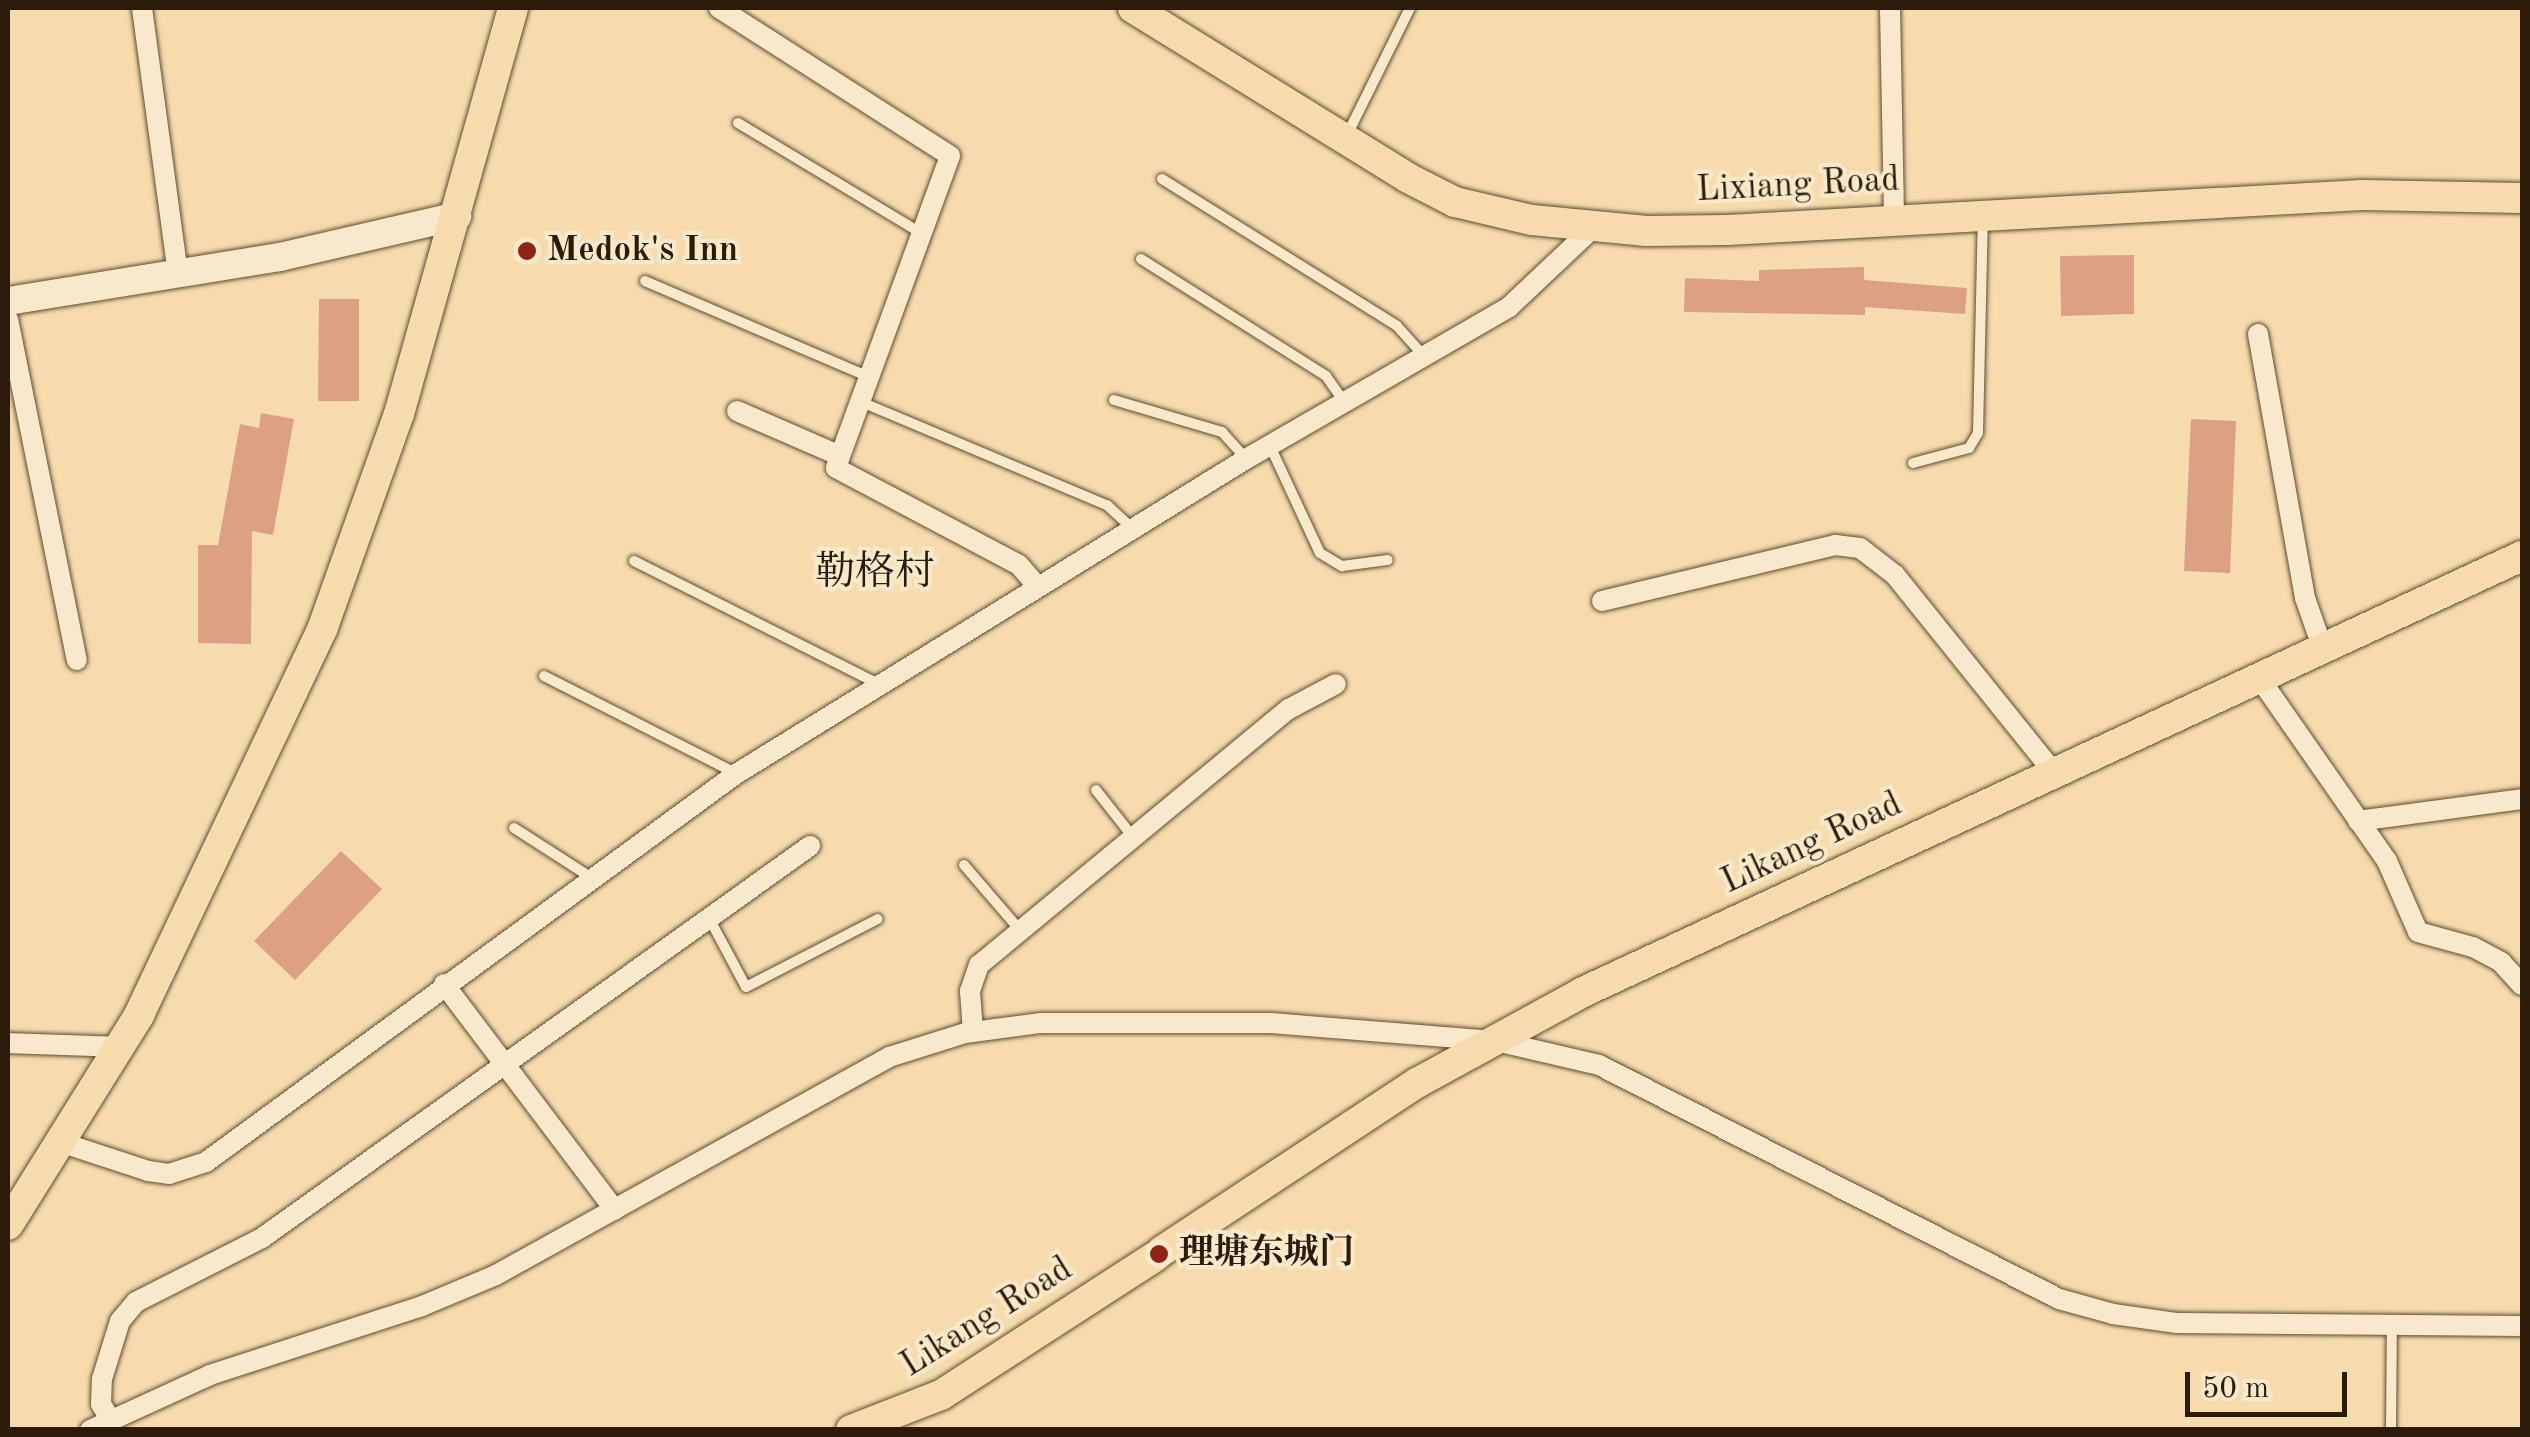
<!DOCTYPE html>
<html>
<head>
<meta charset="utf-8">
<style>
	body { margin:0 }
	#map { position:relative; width:2530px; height:1437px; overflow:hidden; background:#f6dcac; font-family:"Old Standard TT","Noto Serif SC",serif }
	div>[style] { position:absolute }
	.building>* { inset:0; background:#dca184 }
	.roads { filter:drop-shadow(0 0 2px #5f4b32) drop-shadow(0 0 2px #5f4b32) }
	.lane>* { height:10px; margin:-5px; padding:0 5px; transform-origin:5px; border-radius:5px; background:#f9e8c9 }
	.street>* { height:20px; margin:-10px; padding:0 10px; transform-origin:10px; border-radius:10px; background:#f9e8c9 }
	.secondary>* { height:28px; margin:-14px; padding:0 14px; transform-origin:14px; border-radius:14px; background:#f9e8c9 }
	.primary>* { height:30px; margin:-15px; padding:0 15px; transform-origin:15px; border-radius:15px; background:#f6dcac }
	.dots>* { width:28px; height:28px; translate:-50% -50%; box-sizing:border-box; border:5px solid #f9e8c9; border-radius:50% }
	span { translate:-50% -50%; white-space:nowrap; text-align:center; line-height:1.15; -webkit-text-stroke:8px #f9e8c9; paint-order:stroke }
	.street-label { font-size:35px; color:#2d1b0a }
	.poi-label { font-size:35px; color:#2d1b0a; font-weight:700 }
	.left { translate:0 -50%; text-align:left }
	.quarter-label { font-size:40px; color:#2d1b0a }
	.frame { position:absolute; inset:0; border:10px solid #2d1b0a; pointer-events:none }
	.scale { position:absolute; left:2185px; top:1372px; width:162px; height:45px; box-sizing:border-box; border:5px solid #2d1b0a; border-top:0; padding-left:12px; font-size:30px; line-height:35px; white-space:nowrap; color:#2d1b0a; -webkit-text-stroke:8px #f9e8c9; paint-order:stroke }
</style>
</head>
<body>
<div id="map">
	<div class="building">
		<i style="clip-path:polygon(2134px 255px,2134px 314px,2061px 316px,2060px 256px)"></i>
		<i style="clip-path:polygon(1864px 267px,1864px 280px,1967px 288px,1965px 314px,1865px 307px,1865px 315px,1684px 312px,1685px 278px,1759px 281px,1759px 270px)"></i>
		<i style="clip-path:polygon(319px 299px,359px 299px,359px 401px,318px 401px)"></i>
		<i style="clip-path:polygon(261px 413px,294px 419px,273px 535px,252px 531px,251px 644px,198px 643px,198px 545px,218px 545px,240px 424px,259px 428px)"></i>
		<i style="clip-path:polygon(2191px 419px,2236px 421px,2230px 573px,2184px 571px)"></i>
		<i style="clip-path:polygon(341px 851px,382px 889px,295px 980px,254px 941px)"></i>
	</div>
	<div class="roads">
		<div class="lane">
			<i style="left:738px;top:123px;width:214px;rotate:31deg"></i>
			<i style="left:1346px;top:137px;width:144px;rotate:-63.6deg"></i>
			<i style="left:1162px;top:179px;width:277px;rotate:32deg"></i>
			<i style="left:1397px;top:326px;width:39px;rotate:48deg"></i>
			<i style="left:1141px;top:259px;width:219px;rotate:32.3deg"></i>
			<i style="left:1326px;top:376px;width:32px;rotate:55deg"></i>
			<i style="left:645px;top:281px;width:241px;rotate:23.2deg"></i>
			<i style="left:1114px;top:400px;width:113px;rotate:16.5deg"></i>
			<i style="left:1222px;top:432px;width:36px;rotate:48deg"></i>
			<i style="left:859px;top:401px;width:269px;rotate:22.8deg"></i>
			<i style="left:1107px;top:505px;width:34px;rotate:43deg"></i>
			<i style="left:1270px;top:446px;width:118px;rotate:65deg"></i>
			<i style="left:1320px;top:553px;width:26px;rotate:31deg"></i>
			<i style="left:1342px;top:566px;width:46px;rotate:-7.4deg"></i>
			<i style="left:1913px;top:463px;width:58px;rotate:-15deg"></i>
			<i style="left:1969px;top:448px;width:17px;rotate:-59deg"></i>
			<i style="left:1978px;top:433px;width:215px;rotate:-88.7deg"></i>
			<i style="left:634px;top:561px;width:272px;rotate:26.7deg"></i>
			<i style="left:544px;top:676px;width:214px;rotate:26.9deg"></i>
			<i style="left:1096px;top:790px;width:60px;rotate:51.8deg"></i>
			<i style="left:514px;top:828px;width:93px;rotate:32.7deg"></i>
			<i style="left:964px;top:865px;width:86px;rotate:49.3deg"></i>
			<i style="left:709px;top:918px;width:78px;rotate:61.8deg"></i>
			<i style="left:746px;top:987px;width:148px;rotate:-27.3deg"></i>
			<i style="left:2391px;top:1430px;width:105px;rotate:-89.5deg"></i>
		</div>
		<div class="street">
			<i style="left:142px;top:8px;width:268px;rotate:82.3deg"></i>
			<i style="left:719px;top:8px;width:274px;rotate:32.6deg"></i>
			<i style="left:950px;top:156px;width:332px;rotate:110.1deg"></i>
			<i style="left:836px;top:468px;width:207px;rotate:27.9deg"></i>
			<i style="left:1019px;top:565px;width:28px;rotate:49deg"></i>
			<i style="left:1890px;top:8px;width:211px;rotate:88.9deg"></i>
			<i style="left:8px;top:319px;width:348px;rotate:78.6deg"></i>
			<i style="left:2258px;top:334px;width:268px;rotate:79.9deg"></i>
			<i style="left:2305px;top:598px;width:54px;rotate:70.6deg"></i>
			<i style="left:737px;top:411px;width:110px;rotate:23.5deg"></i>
			<i style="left:1602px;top:601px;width:240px;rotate:-13.5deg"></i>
			<i style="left:1835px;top:545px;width:25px;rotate:7deg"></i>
			<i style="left:1860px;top:548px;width:44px;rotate:37.6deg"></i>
			<i style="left:1895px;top:575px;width:254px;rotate:51.2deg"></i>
			<i style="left:2260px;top:679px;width:222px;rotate:55.1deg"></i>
			<i style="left:2387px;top:861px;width:77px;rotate:66.4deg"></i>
			<i style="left:2418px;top:932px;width:57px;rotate:15.3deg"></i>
			<i style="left:2473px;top:947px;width:32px;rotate:28deg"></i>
			<i style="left:2501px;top:962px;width:31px;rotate:48deg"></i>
			<i style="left:2358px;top:821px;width:165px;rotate:-7.6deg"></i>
			<i style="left:444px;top:984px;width:283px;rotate:52.9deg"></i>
			<i style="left:973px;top:1032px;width:41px;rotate:-94.2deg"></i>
			<i style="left:970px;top:991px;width:28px;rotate:-71deg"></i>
			<i style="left:979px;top:965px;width:402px;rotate:-39.6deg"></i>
			<i style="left:1289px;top:709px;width:53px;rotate:-28deg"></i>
			<i style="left:8px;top:1043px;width:112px;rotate:2deg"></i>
			<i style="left:60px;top:1142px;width:93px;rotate:18.2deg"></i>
			<i style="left:148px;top:1171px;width:21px;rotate:8deg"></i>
			<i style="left:169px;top:1174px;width:39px;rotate:-18deg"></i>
			<i style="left:206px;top:1162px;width:657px;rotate:-36.21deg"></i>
			<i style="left:736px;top:774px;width:599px;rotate:-31.7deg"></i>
			<i style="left:1246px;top:459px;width:304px;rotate:-30deg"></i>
			<i style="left:1509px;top:307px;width:117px;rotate:-43.3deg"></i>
			<i style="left:110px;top:1419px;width:17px;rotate:-121deg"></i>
			<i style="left:101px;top:1404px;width:25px;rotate:-88deg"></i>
			<i style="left:102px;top:1379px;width:61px;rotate:-72.8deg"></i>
			<i style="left:120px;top:1321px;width:25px;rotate:-50deg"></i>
			<i style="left:136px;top:1302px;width:141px;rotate:-26.9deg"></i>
			<i style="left:262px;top:1238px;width:674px;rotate:-35.58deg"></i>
			<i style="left:90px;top:1430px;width:132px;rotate:-24.6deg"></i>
			<i style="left:210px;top:1375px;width:223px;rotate:-18deg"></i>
			<i style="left:422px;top:1306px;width:80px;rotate:-22.7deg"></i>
			<i style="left:496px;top:1275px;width:449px;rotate:-29deg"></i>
			<i style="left:889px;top:1057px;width:80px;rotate:-17.5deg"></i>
			<i style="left:965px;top:1033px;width:77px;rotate:-7.5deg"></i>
			<i style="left:1041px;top:1023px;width:230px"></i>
			<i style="left:1271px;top:1023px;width:226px;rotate:4.6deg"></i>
			<i style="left:1496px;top:1041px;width:106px;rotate:13.1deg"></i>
			<i style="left:1599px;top:1065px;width:516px;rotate:26.96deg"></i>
			<i style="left:2059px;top:1299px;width:56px;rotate:15.5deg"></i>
			<i style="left:2113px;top:1314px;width:65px;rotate:8deg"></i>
			<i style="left:2177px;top:1323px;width:345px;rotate:0.5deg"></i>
		</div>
		<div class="secondary">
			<i style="left:8px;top:301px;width:276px;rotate:-9.2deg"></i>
			<i style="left:280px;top:257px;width:182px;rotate:-13deg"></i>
		</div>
		<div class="primary">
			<i style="left:1133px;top:8px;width:323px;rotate:31.7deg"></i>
			<i style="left:1408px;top:178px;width:53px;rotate:27.1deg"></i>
			<i style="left:1455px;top:202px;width:79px;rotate:13.2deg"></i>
			<i style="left:1532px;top:220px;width:115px;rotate:5.5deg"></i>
			<i style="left:1646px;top:231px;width:82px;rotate:-0.7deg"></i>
			<i style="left:1728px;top:230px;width:635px;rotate:-3.16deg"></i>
			<i style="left:2362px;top:195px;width:160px;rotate:1.1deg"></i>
			<i style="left:8px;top:1225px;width:248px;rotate:-58deg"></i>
			<i style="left:139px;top:1015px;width:429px;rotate:-64.6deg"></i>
			<i style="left:323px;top:627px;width:226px;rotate:-70.4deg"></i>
			<i style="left:399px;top:414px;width:422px;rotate:-74.3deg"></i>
			<i style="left:1162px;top:1251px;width:305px;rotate:-33.4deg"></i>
			<i style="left:1417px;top:1083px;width:189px;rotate:-28.7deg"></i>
			<i style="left:1583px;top:992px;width:1035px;rotate:-24.91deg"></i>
			<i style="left:851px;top:1430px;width:97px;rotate:-21.3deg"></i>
			<i style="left:941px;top:1395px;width:256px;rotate:-32.9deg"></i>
		</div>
	</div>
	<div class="dots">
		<i style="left:527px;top:251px;background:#8f2418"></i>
		<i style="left:1159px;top:1254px;background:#8f2418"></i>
	</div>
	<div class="street-label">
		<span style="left:1798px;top:186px;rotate:-3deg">Lixiang Road</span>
		<span style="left:1812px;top:844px;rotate:-25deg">Likang Road</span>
		<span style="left:987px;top:1318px;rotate:-32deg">Likang Road</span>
	</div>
	<div class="poi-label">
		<span class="left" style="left:547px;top:251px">Medok's Inn</span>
		<span class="left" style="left:1179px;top:1254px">理塘东城门</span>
	</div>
	<div class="quarter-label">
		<span style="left:875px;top:574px">勒格村</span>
	</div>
	<div class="frame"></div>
	<div class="scale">50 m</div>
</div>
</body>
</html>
